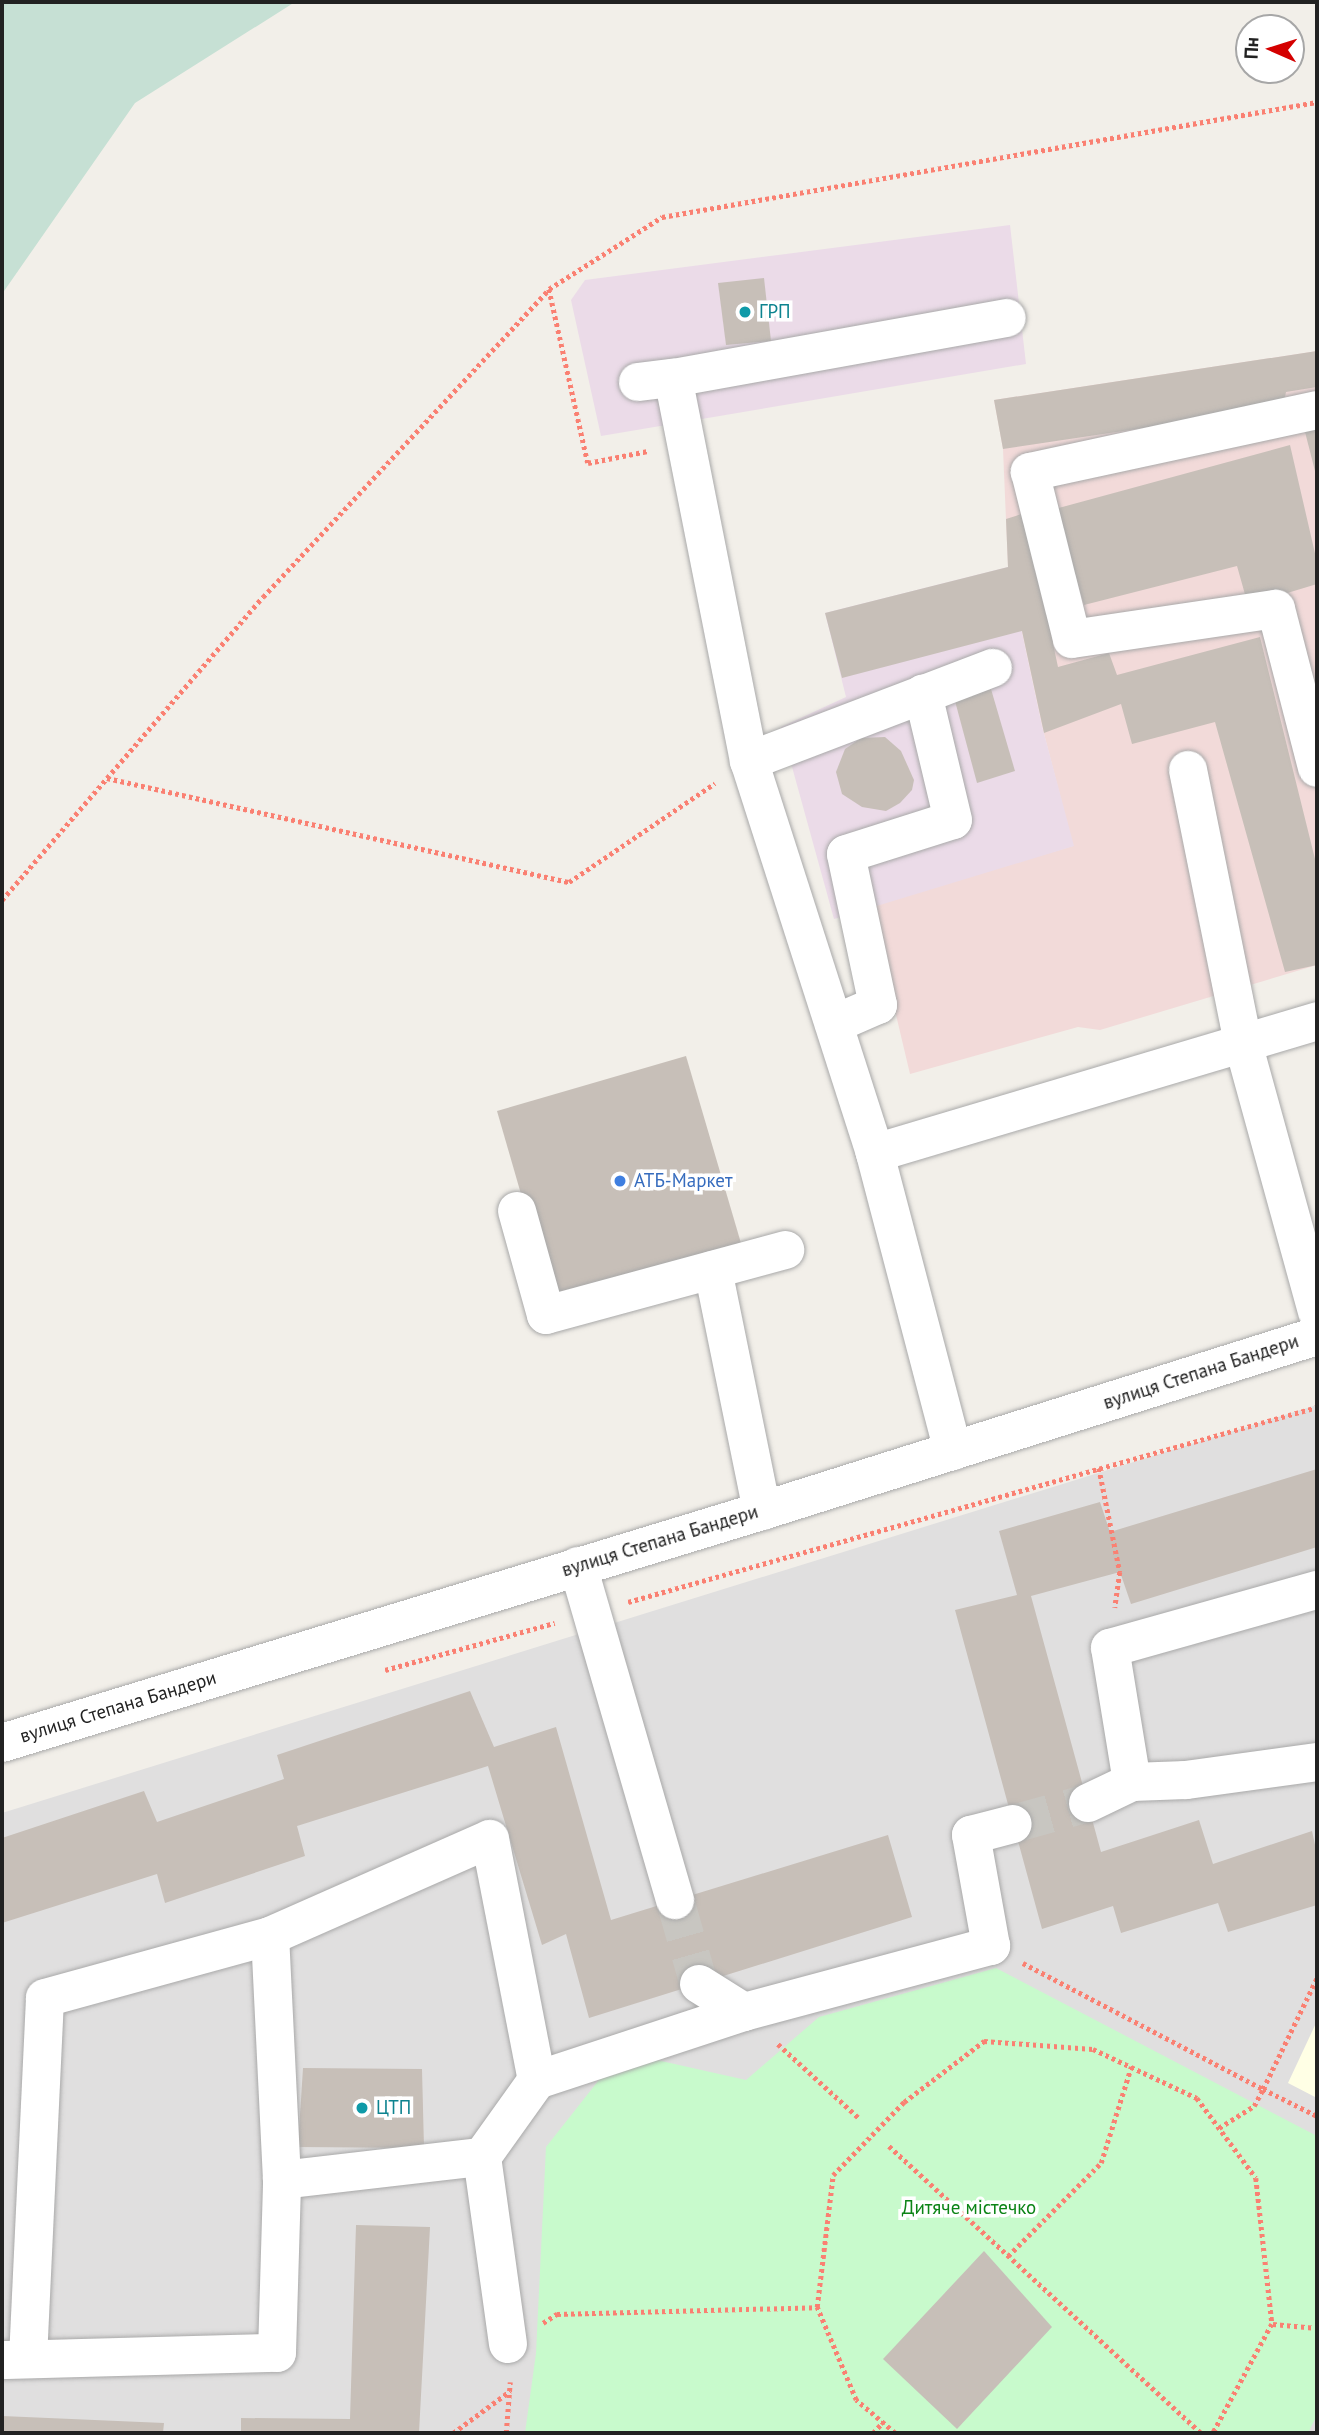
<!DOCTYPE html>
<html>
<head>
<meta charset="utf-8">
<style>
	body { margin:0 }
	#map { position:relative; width:1319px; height:2435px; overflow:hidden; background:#f2efe9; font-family:"PT Sans",sans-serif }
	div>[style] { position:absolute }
	.residential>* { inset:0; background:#e0dfdf }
	.commercial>* { inset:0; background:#f2dad9 }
	.industrial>* { inset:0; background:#ebdbe8 }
	.education>* { inset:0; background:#ffffe5 }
	.wetland>* { inset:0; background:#c6e0d4 }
	.park>* { inset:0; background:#c8facc }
	.building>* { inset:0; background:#c7bfb8 }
	.minor-tunnel>* { height:38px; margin-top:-19px; transform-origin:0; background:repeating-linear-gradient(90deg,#c8c6c1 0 38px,transparent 0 57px) }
	.path>* { height:4.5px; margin-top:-2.25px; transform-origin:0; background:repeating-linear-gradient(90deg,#fa8072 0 3.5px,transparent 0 7px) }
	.roads { filter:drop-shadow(0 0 2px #a9a9a9) drop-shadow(0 0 2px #a9a9a9) }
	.minor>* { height:38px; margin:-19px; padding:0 19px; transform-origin:19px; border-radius:19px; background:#fff }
	.dots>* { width:19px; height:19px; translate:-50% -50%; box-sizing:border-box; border:4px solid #fff; border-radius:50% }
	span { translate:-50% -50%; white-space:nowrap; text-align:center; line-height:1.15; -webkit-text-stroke:7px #fff; paint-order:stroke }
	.culture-label { font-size:19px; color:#0d838f }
	.left { translate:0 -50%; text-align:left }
	.shop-label { font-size:19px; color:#366cbe }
	.street-label { font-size:19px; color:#222 }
	.park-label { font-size:19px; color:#0c8416 }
	.frame { position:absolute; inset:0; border:4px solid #222; pointer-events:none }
	.north { position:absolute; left:1235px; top:14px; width:70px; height:70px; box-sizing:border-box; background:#fff; border:2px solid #a7a7a7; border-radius:50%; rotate:273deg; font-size:19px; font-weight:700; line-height:28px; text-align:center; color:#222 }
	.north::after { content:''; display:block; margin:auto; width:24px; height:32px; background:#d40000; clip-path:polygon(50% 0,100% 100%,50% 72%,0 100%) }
</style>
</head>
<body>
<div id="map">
	<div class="residential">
		<i style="clip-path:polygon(1317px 1405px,1317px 2433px,2px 2433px,2px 1813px)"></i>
	</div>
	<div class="commercial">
		<i style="clip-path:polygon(1317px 351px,1317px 965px,1100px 1030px,1078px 1027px,910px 1074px,870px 905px,1073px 846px,1042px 726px,1008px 567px,1003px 449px,994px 400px)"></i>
	</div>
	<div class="industrial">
		<i style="clip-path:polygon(1010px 225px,1026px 364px,601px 436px,571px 300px,585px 280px)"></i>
		<i style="clip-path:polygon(1008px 567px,1042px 726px,1074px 846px,834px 919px,781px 727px,846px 697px,825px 613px)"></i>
	</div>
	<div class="education">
		<i style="clip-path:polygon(1317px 2021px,1317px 2098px,1288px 2083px)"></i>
	</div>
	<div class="wetland">
		<i style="clip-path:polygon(2px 2px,295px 2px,135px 103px,2px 294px)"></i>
	</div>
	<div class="park">
		<i style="clip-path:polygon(996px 1968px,1317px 2136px,1317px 2415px,1308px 2433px,525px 2433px,536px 2353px,546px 2147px,621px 2052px,746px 2080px,819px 2017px)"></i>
	</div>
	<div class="building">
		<i style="clip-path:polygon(764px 278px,771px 341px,726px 345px,718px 283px)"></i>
		<i style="clip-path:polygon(1317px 351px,1317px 387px,1286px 392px,1283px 407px,1003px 449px,994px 400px)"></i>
		<i style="clip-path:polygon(1317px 426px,1317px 474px,1316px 475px,1304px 428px)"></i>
		<i style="clip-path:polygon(1290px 445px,1317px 562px,1317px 584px,1248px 605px,1237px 566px,1084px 605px,1055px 509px)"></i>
		<i style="clip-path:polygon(1025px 513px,1058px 667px,1109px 653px,1117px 675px,1260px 637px,1317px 867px,1317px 965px,1285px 972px,1215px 722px,1132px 744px,1121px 704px,1044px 733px,1022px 631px,842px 678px,825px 613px,1008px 567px,1006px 519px)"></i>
		<i style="clip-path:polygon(991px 689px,1015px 771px,977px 783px,955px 701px)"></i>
		<i style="clip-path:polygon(885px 737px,901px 751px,914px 780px,912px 790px,900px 803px,886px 811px,862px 807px,842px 794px,836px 772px,845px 749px,861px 738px)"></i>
		<i style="clip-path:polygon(686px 1056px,743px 1250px,553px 1305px,497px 1111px)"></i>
		<i style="clip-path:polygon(1317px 1469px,1317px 1547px,1131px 1604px,1120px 1572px,1031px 1596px,1101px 1852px,1199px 1820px,1213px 1864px,1312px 1831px,1317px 1854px,1317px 1905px,1228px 1932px,1218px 1903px,1121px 1933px,1113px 1906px,1042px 1929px,955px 1610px,1017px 1595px,999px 1531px,1100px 1502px,1110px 1532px)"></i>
		<i style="clip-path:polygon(470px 1691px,494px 1747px,556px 1727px,611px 1920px,888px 1835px,912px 1917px,589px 2018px,566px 1934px,542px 1945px,488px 1766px,297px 1826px,305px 1856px,165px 1903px,157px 1874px,2px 1923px,2px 1838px,144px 1791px,157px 1822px,284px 1779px,277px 1755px)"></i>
		<i style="clip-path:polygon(303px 2068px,422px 2069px,424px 2148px,298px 2147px)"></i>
		<i style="clip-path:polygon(356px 2225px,430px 2227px,419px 2433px,241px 2433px,241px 2418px,350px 2419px)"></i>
		<i style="clip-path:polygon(984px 2251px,1052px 2327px,957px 2429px,883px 2359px)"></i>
		<i style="clip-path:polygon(2px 2416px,164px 2423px,163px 2433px,2px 2433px)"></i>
	</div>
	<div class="minor-tunnel">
		<i style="left:1013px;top:1824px;width:78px;rotate:-15.6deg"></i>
		<i style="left:675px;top:1900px;width:87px;rotate:74.1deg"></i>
	</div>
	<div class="path">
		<i style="left:549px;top:289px;width:178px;rotate:77.4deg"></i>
		<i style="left:588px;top:463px;width:61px;rotate:-11.3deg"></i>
		<i style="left:107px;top:778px;width:474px;rotate:12.7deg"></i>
		<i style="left:569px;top:882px;width:176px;rotate:-34.1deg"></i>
		<i style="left:2px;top:900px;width:400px;rotate:-49.3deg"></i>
		<i style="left:263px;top:597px;width:420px;rotate:-47.1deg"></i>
		<i style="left:549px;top:289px;width:134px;rotate:-32.5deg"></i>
		<i style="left:662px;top:217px;width:665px;rotate:-9.96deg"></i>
		<i style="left:1099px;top:1468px;width:106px;rotate:78.6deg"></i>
		<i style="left:1120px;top:1572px;width:36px;rotate:98deg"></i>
		<i style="left:628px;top:1602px;width:716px;rotate:-15.8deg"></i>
		<i style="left:385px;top:1670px;width:176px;rotate:-15.5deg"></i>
		<i style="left:1023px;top:1963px;width:271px;rotate:27.7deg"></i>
		<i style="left:1263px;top:2089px;width:123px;rotate:-64.1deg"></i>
		<i style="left:778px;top:2044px;width:111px;rotate:42.4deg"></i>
		<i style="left:1219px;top:2128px;width:41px;rotate:-32.2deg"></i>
		<i style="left:1254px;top:2106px;width:19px;rotate:-62deg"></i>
		<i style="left:1263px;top:2089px;width:60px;rotate:26.6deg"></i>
		<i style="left:889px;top:2146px;width:424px;rotate:42.6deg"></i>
		<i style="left:1008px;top:2256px;width:132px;rotate:-45deg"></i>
		<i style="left:1101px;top:2163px;width:101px;rotate:-72.6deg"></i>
		<i style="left:543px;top:2323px;width:17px;rotate:-33deg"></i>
		<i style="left:557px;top:2314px;width:260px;rotate:-1.5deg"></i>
		<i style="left:1273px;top:2324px;width:44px;rotate:5.2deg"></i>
		<i style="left:453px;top:2433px;width:71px;rotate:-36.4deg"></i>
		<i style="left:506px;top:2433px;width:51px;rotate:-85.5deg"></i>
		<i style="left:873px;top:2433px;width:15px;rotate:-48deg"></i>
		<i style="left:895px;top:2433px;width:51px;rotate:-139.8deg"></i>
		<i style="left:856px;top:2400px;width:101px;rotate:-112.8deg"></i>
		<i style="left:817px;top:2307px;width:133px;rotate:-83.1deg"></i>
		<i style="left:833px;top:2175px;width:102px;rotate:-45.8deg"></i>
		<i style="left:904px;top:2102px;width:101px;rotate:-37.3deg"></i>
		<i style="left:984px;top:2041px;width:109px;rotate:4.2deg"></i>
		<i style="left:1093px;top:2049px;width:115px;rotate:25.2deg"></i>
		<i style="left:1197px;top:2098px;width:99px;rotate:53.6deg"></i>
		<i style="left:1256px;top:2178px;width:147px;rotate:83.7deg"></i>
		<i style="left:1272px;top:2324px;width:124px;rotate:118.4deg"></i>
	</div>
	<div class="roads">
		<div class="minor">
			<i style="left:638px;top:382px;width:35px;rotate:-7deg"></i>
			<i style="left:1317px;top:410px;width:294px;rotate:167.8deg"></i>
			<i style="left:1030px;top:472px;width:172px;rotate:75.9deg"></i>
			<i style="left:1072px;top:639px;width:206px;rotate:-8.4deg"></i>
			<i style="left:1276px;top:609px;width:164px;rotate:75.5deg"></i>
			<i style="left:749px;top:761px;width:390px;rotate:-101.2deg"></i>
			<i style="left:673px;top:378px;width:339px;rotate:-10.2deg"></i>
			<i style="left:1188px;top:770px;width:278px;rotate:78.6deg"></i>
			<i style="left:1243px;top:1043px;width:279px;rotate:74.6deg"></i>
			<i style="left:834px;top:1024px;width:48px;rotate:-23.4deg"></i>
			<i style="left:878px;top:1005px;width:154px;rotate:-102deg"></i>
			<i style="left:846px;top:854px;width:112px;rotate:-17.6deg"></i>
			<i style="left:953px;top:820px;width:130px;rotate:-103.4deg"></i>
			<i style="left:875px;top:1153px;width:461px;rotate:-16.6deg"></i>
			<i style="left:517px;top:1211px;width:108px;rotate:74.4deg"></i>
			<i style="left:546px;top:1315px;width:248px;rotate:-15.2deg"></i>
			<i style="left:713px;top:1270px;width:246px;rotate:78.5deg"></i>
			<i style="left:953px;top:1451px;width:308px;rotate:-104.7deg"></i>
			<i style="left:875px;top:1153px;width:412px;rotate:-107.8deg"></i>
			<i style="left:749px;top:761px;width:261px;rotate:-20.9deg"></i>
			<i style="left:578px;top:1566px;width:348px;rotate:73.8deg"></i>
			<i style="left:2px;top:1743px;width:795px;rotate:-16.98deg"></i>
			<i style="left:762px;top:1511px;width:582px;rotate:-17.5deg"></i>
			<i style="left:1132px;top:1782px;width:136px;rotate:-99.3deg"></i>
			<i style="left:1110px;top:1648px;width:215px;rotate:-15.7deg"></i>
			<i style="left:1088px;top:1803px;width:49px;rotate:-25.5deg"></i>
			<i style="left:1132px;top:1782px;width:54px;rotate:-2.1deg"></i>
			<i style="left:1186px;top:1780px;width:132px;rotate:-7.8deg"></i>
			<i style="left:699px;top:1984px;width:53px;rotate:31.9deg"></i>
			<i style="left:744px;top:2012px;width:256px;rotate:-15deg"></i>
			<i style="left:991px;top:1946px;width:113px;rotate:-100.2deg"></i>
			<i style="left:971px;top:1835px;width:43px;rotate:-14.7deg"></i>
			<i style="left:282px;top:2180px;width:201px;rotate:-6.6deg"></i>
			<i style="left:508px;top:2344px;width:189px;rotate:-97.9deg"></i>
			<i style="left:482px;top:2157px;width:95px;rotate:-54.5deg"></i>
			<i style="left:537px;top:2080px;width:218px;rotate:-18.2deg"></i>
			<i style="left:28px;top:2359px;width:361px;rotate:-87.3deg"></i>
			<i style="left:45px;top:1998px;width:233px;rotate:-15.4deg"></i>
			<i style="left:270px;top:1936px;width:240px;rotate:-23.8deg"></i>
			<i style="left:490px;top:1839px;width:246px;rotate:79deg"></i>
			<i style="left:4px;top:2360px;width:273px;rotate:-1.5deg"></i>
			<i style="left:277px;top:2353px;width:173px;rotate:-88.3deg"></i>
			<i style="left:282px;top:2180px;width:244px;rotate:-92.8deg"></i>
		</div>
	</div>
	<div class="dots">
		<i style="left:745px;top:312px;background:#0f9aa8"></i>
		<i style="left:620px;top:1181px;background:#3f7fe0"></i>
		<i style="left:362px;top:2108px;background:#0f9aa8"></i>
	</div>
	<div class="culture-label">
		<span class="left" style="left:759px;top:312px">ГРП</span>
		<span class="left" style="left:376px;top:2108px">ЦТП</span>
	</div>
	<div class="shop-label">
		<span class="left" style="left:634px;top:1181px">АТБ-Маркет</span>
	</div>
	<div class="street-label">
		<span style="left:1201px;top:1372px;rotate:-18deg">вулиця Степана Бандери</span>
		<span style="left:660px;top:1541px;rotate:-17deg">вулиця Степана Бандери</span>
		<span style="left:118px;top:1707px;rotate:-17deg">вулиця Степана Бандери</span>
	</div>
	<div class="park-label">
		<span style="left:969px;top:2208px">Дитяче містечко</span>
	</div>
	<div class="frame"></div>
	<div class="north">Пн</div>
</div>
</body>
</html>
